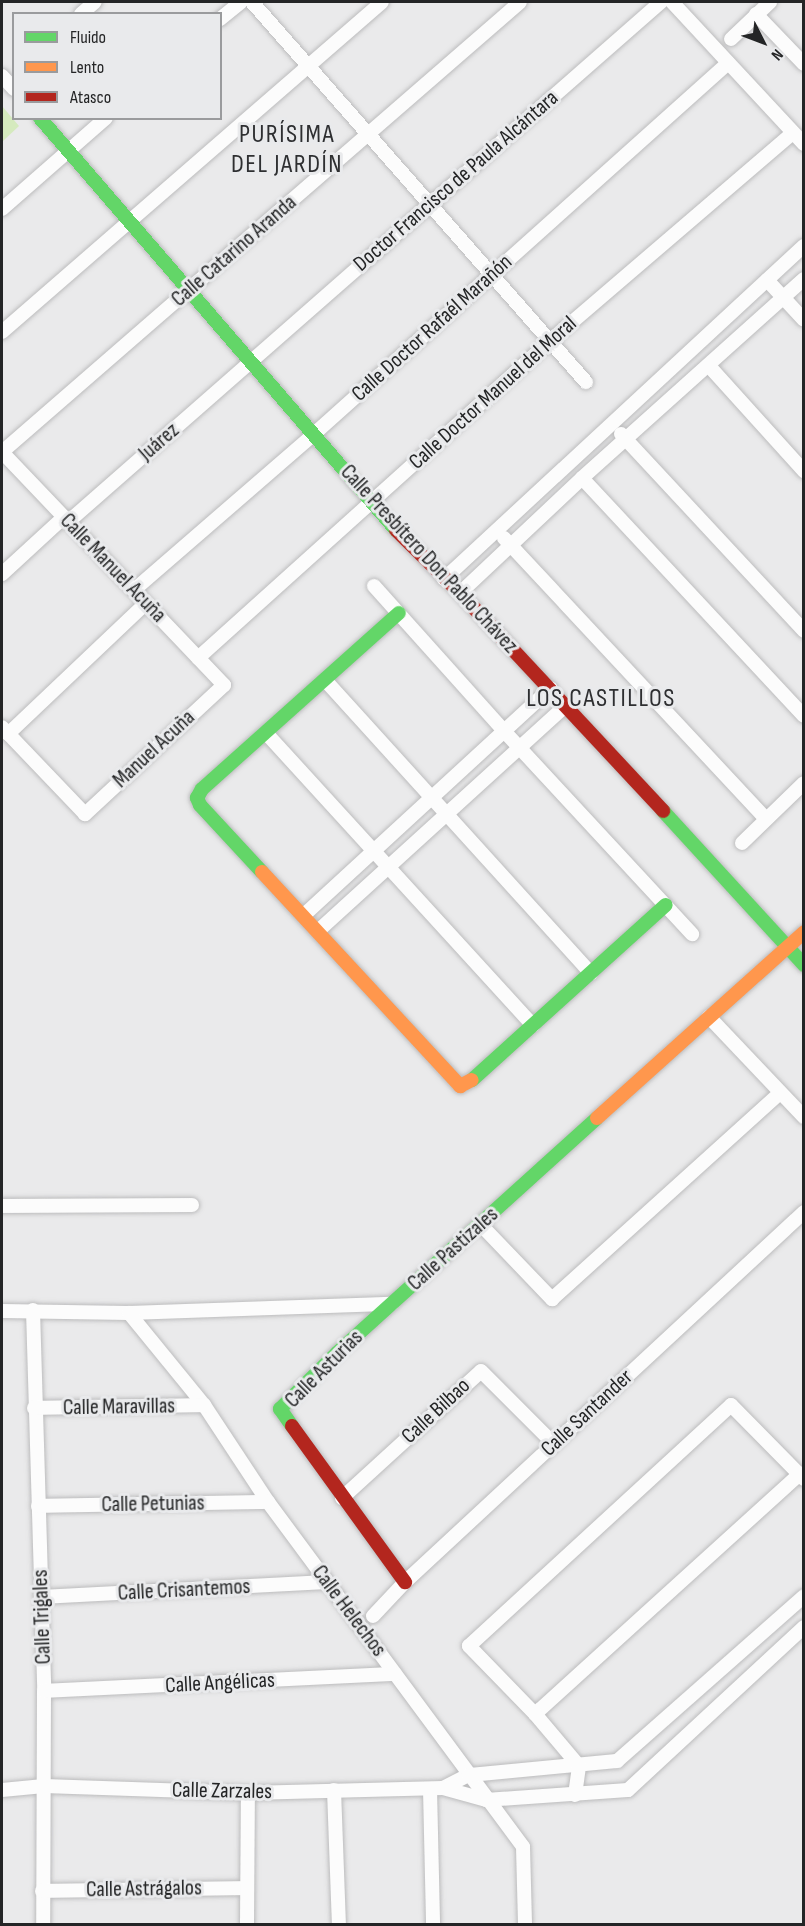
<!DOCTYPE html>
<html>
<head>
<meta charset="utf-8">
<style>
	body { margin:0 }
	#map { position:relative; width:805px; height:1926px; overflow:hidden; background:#eaeaeb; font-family:"Sofia Sans Condensed",sans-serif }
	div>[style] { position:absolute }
	.green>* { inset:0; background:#d5eabe }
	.roads { filter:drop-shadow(0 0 2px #bcbcbd) drop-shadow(0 0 2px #bcbcbd) }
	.street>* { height:14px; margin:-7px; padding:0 7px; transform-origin:7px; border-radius:7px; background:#fcfcfc }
	.fast>* { height:14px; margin:-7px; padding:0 7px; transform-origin:7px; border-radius:7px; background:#63d668 }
	.slow>* { height:14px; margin:-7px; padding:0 7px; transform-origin:7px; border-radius:7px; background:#ff974d }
	.jam>* { height:14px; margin:-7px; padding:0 7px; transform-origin:7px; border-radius:7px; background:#b3261e }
	span { translate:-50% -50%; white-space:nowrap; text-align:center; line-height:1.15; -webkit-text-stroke:6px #e9eaec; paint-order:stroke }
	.street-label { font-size:22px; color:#242526 }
	.quarter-label { font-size:26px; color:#2e2f31; letter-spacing:1.5px }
	.frame { position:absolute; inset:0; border:3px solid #242526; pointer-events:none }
	.legend { position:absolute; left:12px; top:12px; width:210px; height:108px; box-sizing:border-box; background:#e9eaec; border:2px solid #9a9b9d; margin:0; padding:8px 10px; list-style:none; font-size:18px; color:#242526 }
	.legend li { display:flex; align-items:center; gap:12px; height:30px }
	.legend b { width:30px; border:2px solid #9a9b9d }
	.north { position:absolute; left:733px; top:12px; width:60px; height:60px; -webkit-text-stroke:4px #e9eaec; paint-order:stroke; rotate:132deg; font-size:16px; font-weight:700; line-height:24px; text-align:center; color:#242526 }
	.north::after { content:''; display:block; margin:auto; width:21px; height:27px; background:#242526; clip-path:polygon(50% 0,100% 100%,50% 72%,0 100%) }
</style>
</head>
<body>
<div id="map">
	<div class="green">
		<i style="clip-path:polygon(2px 106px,19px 126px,2px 142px)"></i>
	</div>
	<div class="roads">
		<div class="street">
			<i style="left:252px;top:2px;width:506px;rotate:48.69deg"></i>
			<i style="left:672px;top:2px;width:194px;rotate:47.1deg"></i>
			<i style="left:81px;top:14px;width:18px;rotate:-41deg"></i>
			<i style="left:756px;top:14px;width:69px;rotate:46.2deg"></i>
			<i style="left:220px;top:19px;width:27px;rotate:-39deg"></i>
			<i style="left:731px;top:39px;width:54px;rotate:-43.5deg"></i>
			<i style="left:2px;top:76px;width:18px;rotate:47deg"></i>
			<i style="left:2px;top:209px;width:138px;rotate:-41.2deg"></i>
			<i style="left:767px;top:280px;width:54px;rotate:47.2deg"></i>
			<i style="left:2px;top:332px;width:503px;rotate:-40.97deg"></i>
			<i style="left:709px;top:366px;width:142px;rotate:47.9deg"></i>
			<i style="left:621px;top:434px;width:269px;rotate:47.1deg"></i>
			<i style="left:2px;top:452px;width:686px;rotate:-40.98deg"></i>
			<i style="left:2px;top:452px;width:322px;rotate:46.4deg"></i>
			<i style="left:224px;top:685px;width:190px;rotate:137.1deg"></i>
			<i style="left:85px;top:814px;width:120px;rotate:-133.7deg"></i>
			<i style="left:582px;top:478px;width:325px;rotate:47deg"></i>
			<i style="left:68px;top:522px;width:789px;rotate:-41.25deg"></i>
			<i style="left:504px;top:538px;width:383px;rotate:47deg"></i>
			<i style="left:2px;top:574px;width:84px;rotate:-42.6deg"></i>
			<i style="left:444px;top:579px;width:490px;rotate:-42.8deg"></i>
			<i style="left:374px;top:586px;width:195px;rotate:48.1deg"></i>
			<i style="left:504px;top:731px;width:277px;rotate:47.2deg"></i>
			<i style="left:134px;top:590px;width:238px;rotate:-40.9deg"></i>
			<i style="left:314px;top:434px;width:556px;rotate:-41.86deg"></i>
			<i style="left:460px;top:593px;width:168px;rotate:-43.3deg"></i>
			<i style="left:582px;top:478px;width:298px;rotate:-41.9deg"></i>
			<i style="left:198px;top:658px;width:474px;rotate:-42deg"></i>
			<i style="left:550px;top:341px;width:320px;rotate:-40.6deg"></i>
			<i style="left:325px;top:680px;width:396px;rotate:47.8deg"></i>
			<i style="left:266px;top:733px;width:396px;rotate:47.6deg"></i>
			<i style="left:8px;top:734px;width:190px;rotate:-43.5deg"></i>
			<i style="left:742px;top:843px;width:86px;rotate:-44.1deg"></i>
			<i style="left:304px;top:915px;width:335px;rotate:-42.6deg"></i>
			<i style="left:318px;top:931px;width:336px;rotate:-42.3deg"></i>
			<i style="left:709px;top:1017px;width:138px;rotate:46.5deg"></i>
			<i style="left:2px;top:1206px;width:190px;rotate:-0.3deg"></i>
			<i style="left:481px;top:1225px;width:103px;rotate:46.2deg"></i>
			<i style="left:552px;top:1299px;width:307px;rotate:-42.1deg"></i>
			<i style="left:33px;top:1310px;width:381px;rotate:88.3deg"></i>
			<i style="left:44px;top:1691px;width:233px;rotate:90.2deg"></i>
			<i style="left:2px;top:1311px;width:127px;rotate:0.9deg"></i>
			<i style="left:129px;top:1313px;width:263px;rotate:-2deg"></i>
			<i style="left:129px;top:1313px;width:119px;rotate:50.8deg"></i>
			<i style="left:204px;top:1405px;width:116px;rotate:56.6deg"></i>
			<i style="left:268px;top:1502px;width:429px;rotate:53.5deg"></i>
			<i style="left:523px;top:1847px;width:77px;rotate:88.5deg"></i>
			<i style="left:34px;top:1408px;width:170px;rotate:-1deg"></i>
			<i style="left:342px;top:1498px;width:188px;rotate:-42.4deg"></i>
			<i style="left:481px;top:1371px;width:103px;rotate:45deg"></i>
			<i style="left:38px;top:1506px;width:230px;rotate:-1deg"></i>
			<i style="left:41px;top:1597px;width:286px;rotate:-3deg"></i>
			<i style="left:373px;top:1616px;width:47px;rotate:-46.7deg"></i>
			<i style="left:405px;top:1582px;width:544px;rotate:-42.84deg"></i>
			<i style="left:44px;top:1691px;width:351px;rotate:-2.8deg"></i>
			<i style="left:535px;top:1714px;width:358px;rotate:-42.2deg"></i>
			<i style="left:443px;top:1788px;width:29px;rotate:-27deg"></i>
			<i style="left:469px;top:1775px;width:149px;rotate:-5.4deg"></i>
			<i style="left:617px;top:1761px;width:249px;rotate:-41.4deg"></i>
			<i style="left:430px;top:1789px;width:135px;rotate:88.7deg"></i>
			<i style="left:2px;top:1790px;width:42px;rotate:-5.4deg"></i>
			<i style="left:44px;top:1786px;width:204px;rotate:2deg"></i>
			<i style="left:248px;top:1793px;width:195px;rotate:-1.5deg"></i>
			<i style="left:443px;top:1788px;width:45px;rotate:15.6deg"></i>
			<i style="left:486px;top:1800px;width:142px;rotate:-4deg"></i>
			<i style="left:628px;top:1790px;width:240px;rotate:-42.8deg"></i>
			<i style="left:334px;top:1790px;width:134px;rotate:87.9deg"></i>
			<i style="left:575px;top:1795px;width:29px;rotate:-82deg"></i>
			<i style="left:579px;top:1766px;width:68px;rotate:-130.2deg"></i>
			<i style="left:535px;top:1714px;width:95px;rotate:-134.1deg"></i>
			<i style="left:469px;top:1646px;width:356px;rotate:-42.6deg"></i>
			<i style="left:731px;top:1405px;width:104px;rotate:45.4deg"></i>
			<i style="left:42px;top:1891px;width:203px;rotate:-0.8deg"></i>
			<i style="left:247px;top:1924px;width:131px;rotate:-89.6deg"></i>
		</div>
		<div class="fast">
			<i style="left:40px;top:118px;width:544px;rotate:49.17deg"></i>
			<i style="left:663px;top:811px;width:209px;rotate:47.5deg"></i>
			<i style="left:262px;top:872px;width:91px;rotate:-132.8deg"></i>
			<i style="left:200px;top:805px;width:8px;rotate:-113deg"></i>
			<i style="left:197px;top:798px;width:10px;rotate:-61deg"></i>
			<i style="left:202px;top:789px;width:264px;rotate:-41.8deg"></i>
			<i style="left:472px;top:1080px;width:261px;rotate:-42.1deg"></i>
			<i style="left:292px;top:1426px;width:21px;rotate:-125deg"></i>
			<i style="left:280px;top:1409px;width:80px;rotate:-44.5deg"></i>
			<i style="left:337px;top:1353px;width:350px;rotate:-42.1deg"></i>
		</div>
		<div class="slow">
			<i style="left:262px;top:872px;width:292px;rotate:47.2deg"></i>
			<i style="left:460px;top:1086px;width:13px;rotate:-27deg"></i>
			<i style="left:597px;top:1118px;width:278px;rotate:-41.9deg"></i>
		</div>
		<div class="jam">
			<i style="left:396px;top:530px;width:90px;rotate:44.5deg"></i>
			<i style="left:460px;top:593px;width:298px;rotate:47deg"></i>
			<i style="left:292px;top:1426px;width:193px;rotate:54.1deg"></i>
		</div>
	</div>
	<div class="street-label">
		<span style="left:456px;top:181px;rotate:-41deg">Doctor Francisco de Paula Alcántara</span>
		<span style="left:234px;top:251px;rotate:-41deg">Calle Catarino Aranda</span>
		<span style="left:432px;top:328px;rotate:-42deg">Calle Doctor Rafaél Marañón</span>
		<span style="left:493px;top:393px;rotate:-42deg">Calle Doctor Manuel del Moral</span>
		<span style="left:159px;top:442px;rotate:-41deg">Juárez</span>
		<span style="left:429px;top:559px;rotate:47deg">Calle Presbítero Don Pablo Chávez</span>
		<span style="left:113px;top:568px;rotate:46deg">Calle Manuel Acuña</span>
		<span style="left:154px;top:749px;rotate:-43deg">Manuel Acuña</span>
		<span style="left:453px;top:1249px;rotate:-42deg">Calle Pastizales</span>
		<span style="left:324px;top:1369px;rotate:-45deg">Calle Asturias</span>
		<span style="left:119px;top:1407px;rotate:-1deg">Calle Maravillas</span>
		<span style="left:436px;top:1411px;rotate:-43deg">Calle Bilbao</span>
		<span style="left:587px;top:1413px;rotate:-43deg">Calle Santander</span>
		<span style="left:153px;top:1504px;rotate:-1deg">Calle Petunias</span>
		<span style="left:184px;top:1590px;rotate:-3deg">Calle Crisantemos</span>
		<span style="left:349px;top:1611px;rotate:53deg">Calle Helechos</span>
		<span style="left:42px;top:1617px;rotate:-92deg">Calle Trigales</span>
		<span style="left:220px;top:1683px;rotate:-3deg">Calle Angélicas</span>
		<span style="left:222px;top:1791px;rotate:1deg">Calle Zarzales</span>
		<span style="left:144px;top:1889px;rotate:-1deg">Calle Astrágalos</span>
	</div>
	<div class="quarter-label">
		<span style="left:287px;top:150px">PURÍSIMA<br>DEL JARDÍN</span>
		<span style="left:601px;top:699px">LOS CASTILLOS</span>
	</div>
	<div class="frame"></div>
	<ul class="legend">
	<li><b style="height:8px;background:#63d668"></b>Fluido</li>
	<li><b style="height:8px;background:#ff974d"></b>Lento</li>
	<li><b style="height:8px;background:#b3261e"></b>Atasco</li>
	</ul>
	<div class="north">N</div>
</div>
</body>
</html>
